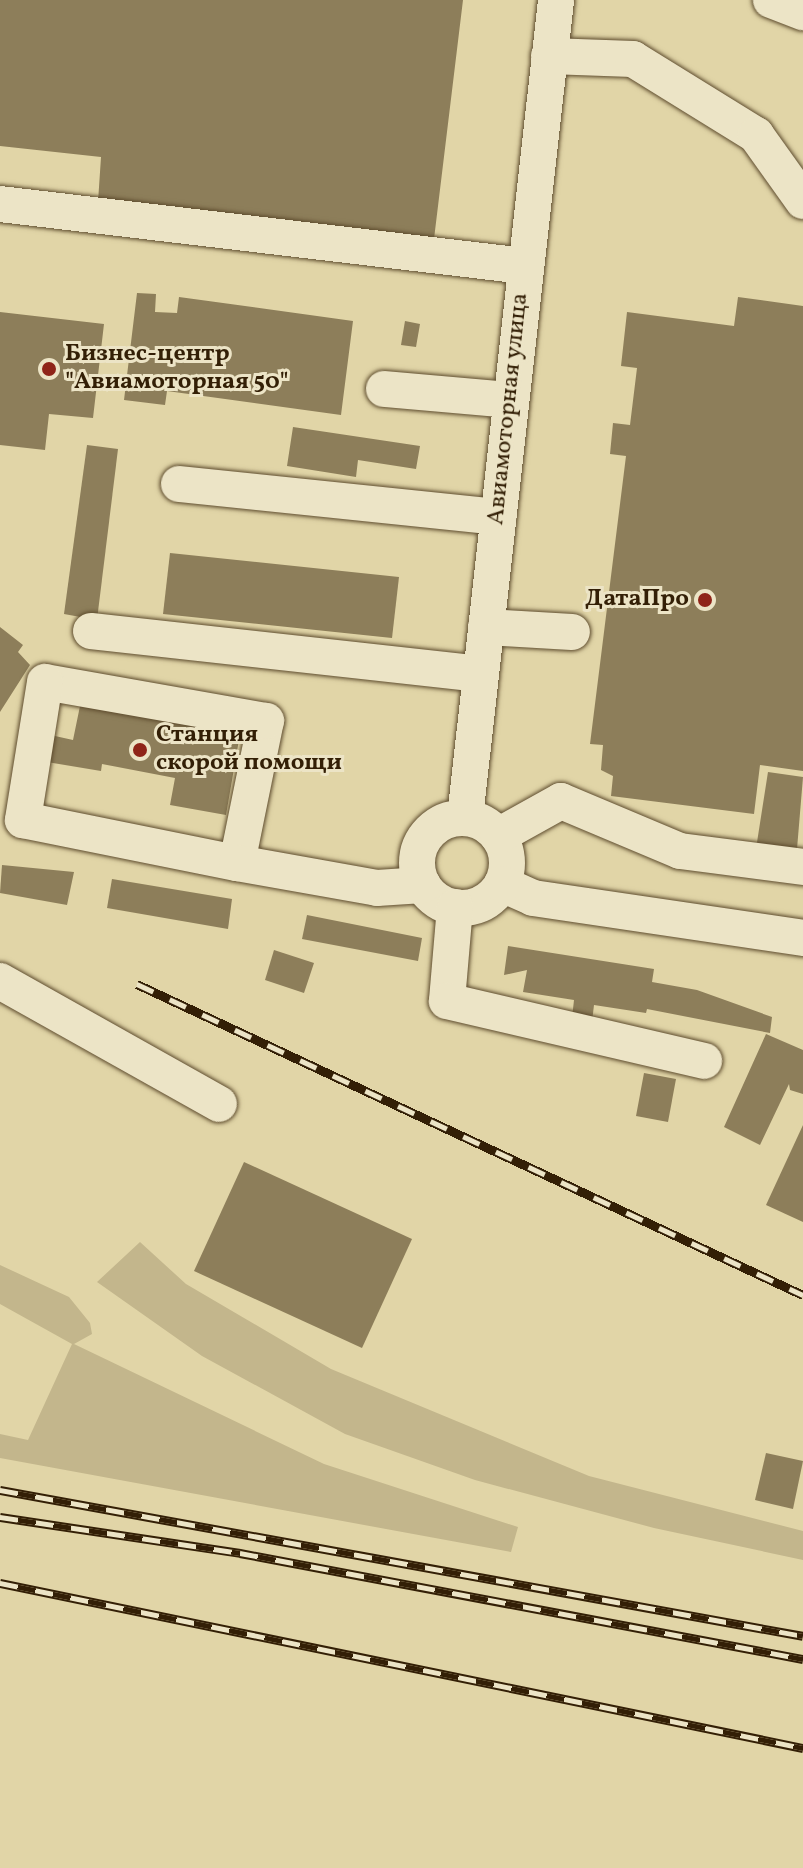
<!DOCTYPE html>
<html>
<head>
<meta charset="utf-8">
<style>
	body { margin:0 }
	#map { position:relative; width:803px; height:1868px; overflow:hidden; background:#e1d5a7; font-family:Vollkorn,serif }
	div>[style] { position:absolute }
	.green>* { inset:0; background:#c3b68c }
	.building>* { inset:0; background:#8d7e5a }
	.roads { filter:drop-shadow(0 0 2px #5e4c2e) drop-shadow(0 0 2px #5e4c2e) }
	.minor>* { height:36px; margin:-18px; padding:0 18px; transform-origin:18px; border-radius:18px; background:#ece4c6 }
	.minor>.ring { margin:-18px; padding:0; box-sizing:content-box; background:none; border:36px solid #ece4c6; border-radius:50% }
	.rail>* { height:9px; margin-top:-4.5px; transform-origin:0; background:repeating-linear-gradient(90deg,#ece4c6 0 18px,#331f06 0 36px); box-sizing:border-box; border-block:2px solid #331f06 }
	.dots>* { width:22px; height:22px; translate:-50% -50%; box-sizing:border-box; border:4px solid #ece4c6; border-radius:50% }
	span { translate:-50% -50%; white-space:nowrap; text-align:center; line-height:1.15; -webkit-text-stroke:6px #ece4c6; paint-order:stroke }
	.poi-label { font-size:24px; color:#331f06; font-weight:700 }
	.left { translate:0 -50%; text-align:left }
	.right { translate:-100% -50%; text-align:right }
	.street-label { font-size:24px; color:#331f06 }
</style>
</head>
<body>
<div id="map">
	<div class="green">
		<i style="clip-path:polygon(140px 1242px,186px 1284px,331px 1369px,589px 1476px,803px 1531px,803px 1560px,654px 1528px,475px 1480px,345px 1434px,202px 1356px,97px 1282px)"></i>
		<i style="clip-path:polygon(0 1265px,69px 1297px,90px 1323px,92px 1334px,74px 1344px,324px 1464px,518px 1527px,511px 1552px,0 1458px,0 1434px,28px 1440px,72px 1344px,0 1304px)"></i>
	</div>
	<div class="building">
		<i style="clip-path:polygon(0 0,463px 0,434px 239px,98px 202px,101px 157px,0 146px)"></i>
		<i style="clip-path:polygon(137px 293px,156px 294px,155px 312px,177px 313px,179px 297px,353px 321px,341px 415px,167px 391px,165px 405px,124px 400px)"></i>
		<i style="clip-path:polygon(738px 297px,803px 306px,803px 771px,760px 765px,754px 814px,611px 796px,613px 776px,601px 770px,603px 745px,590px 744px,626px 456px,610px 454px,613px 423px,630px 425px,637px 368px,621px 366px,627px 312px,734px 326px)"></i>
		<i style="clip-path:polygon(0 312px,104px 324px,93px 418px,49px 414px,45px 450px,0 445px)"></i>
		<i style="clip-path:polygon(405px 321px,420px 324px,416px 347px,401px 345px)"></i>
		<i style="clip-path:polygon(293px 427px,420px 446px,416px 469px,358px 460px,356px 477px,287px 466px)"></i>
		<i style="clip-path:polygon(87px 445px,118px 449px,97px 620px,64px 614px)"></i>
		<i style="clip-path:polygon(170px 553px,399px 577px,392px 638px,163px 614px)"></i>
		<i style="clip-path:polygon(0 627px,23px 645px,18px 652px,30px 665px,0 712px)"></i>
		<i style="clip-path:polygon(80px 706px,240px 734px,226px 815px,170px 805px,175px 778px,102px 764px,101px 771px,41px 761px,46px 734px,73px 740px)"></i>
		<i style="clip-path:polygon(768px 772px,803px 777px,796px 861px,755px 855px)"></i>
		<i style="clip-path:polygon(2px 865px,74px 872px,67px 905px,0 893px)"></i>
		<i style="clip-path:polygon(112px 879px,232px 899px,228px 929px,107px 908px)"></i>
		<i style="clip-path:polygon(307px 915px,422px 938px,418px 961px,302px 939px)"></i>
		<i style="clip-path:polygon(508px 946px,654px 969px,652px 982px,697px 990px,772px 1017px,770px 1033px,647px 1009px,646px 1013px,594px 1005px,591px 1030px,571px 1027px,574px 1000px,523px 992px,527px 970px,504px 975px)"></i>
		<i style="clip-path:polygon(274px 950px,314px 963px,304px 993px,265px 980px)"></i>
		<i style="clip-path:polygon(766px 1034px,803px 1050px,803px 1094px,790px 1090px,789px 1084px,760px 1145px,724px 1127px)"></i>
		<i style="clip-path:polygon(644px 1073px,676px 1079px,668px 1122px,636px 1116px)"></i>
		<i style="clip-path:polygon(803px 1125px,803px 1222px,766px 1205px)"></i>
		<i style="clip-path:polygon(244px 1162px,412px 1239px,362px 1348px,194px 1271px)"></i>
		<i style="clip-path:polygon(766px 1453px,803px 1461px,793px 1509px,755px 1500px)"></i>
	</div>
	<div class="roads">
		<div class="minor">
			<i style="left:771px;top:0;width:34px;rotate:21deg"></i>
			<i style="left:549px;top:56px;width:84px;rotate:2deg"></i>
			<i style="left:633px;top:59px;width:145px;rotate:31.7deg"></i>
			<i style="left:756px;top:135px;width:81px;rotate:54.5deg"></i>
			<i style="left:0;top:204px;width:529px;rotate:6.74deg"></i>
			<i style="left:384px;top:389px;width:127px;rotate:5deg"></i>
			<i style="left:179px;top:484px;width:321px;rotate:5.9deg"></i>
			<i style="left:486px;top:627px;width:86px;rotate:3.3deg"></i>
			<i style="left:91px;top:631px;width:392px;rotate:6.3deg"></i>
			<i style="left:465px;top:818px;width:823px;rotate:-83.65deg"></i>
			<i class="ring" style="left:417px;top:818px;width:54px;height:54px"></i>
			<i style="left:498px;top:836px;width:72px;rotate:-29.1deg"></i>
			<i style="left:561px;top:801px;width:129px;rotate:22.8deg"></i>
			<i style="left:680px;top:851px;width:124px;rotate:7.4deg"></i>
			<i style="left:237px;top:863px;width:145px;rotate:-78.5deg"></i>
			<i style="left:266px;top:721px;width:224px;rotate:-170deg"></i>
			<i style="left:45px;top:682px;width:140px;rotate:99.1deg"></i>
			<i style="left:23px;top:820px;width:218px;rotate:11.4deg"></i>
			<i style="left:237px;top:863px;width:142px;rotate:10.1deg"></i>
			<i style="left:377px;top:888px;width:46px;rotate:-3.7deg"></i>
			<i style="left:502px;top:884px;width:34px;rotate:24deg"></i>
			<i style="left:533px;top:898px;width:273px;rotate:8.4deg"></i>
			<i style="left:455px;top:907px;width:94px;rotate:94.9deg"></i>
			<i style="left:447px;top:1001px;width:264px;rotate:13.1deg"></i>
			<i style="left:0;top:981px;width:251px;rotate:29.3deg"></i>
		</div>
	</div>
	<div class="rail">
		<i style="left:137px;top:984px;width:735px;rotate:25.03deg"></i>
		<i style="left:0;top:1490px;width:816px;rotate:10.3deg"></i>
		<i style="left:0;top:1517px;width:243px;rotate:8.5deg"></i>
		<i style="left:240px;top:1553px;width:573px;rotate:10.66deg"></i>
		<i style="left:0;top:1583px;width:820px;rotate:11.61deg"></i>
	</div>
	<div class="dots">
		<i style="left:49px;top:369px;background:#8f2418"></i>
		<i style="left:705px;top:600px;background:#8f2418"></i>
		<i style="left:140px;top:750px;background:#8f2418"></i>
	</div>
	<div class="poi-label">
		<span class="left" style="left:65px;top:369px">Бизнес-центр<br>"Авиамоторная 50"</span>
		<span class="right" style="left:689px;top:600px">ДатаПро</span>
		<span class="left" style="left:156px;top:750px">Станция<br>скорой помощи</span>
	</div>
	<div class="street-label">
		<span style="left:509px;top:409px;rotate:-84deg">Авиамоторная улица</span>
	</div>
</div>
</body>
</html>
